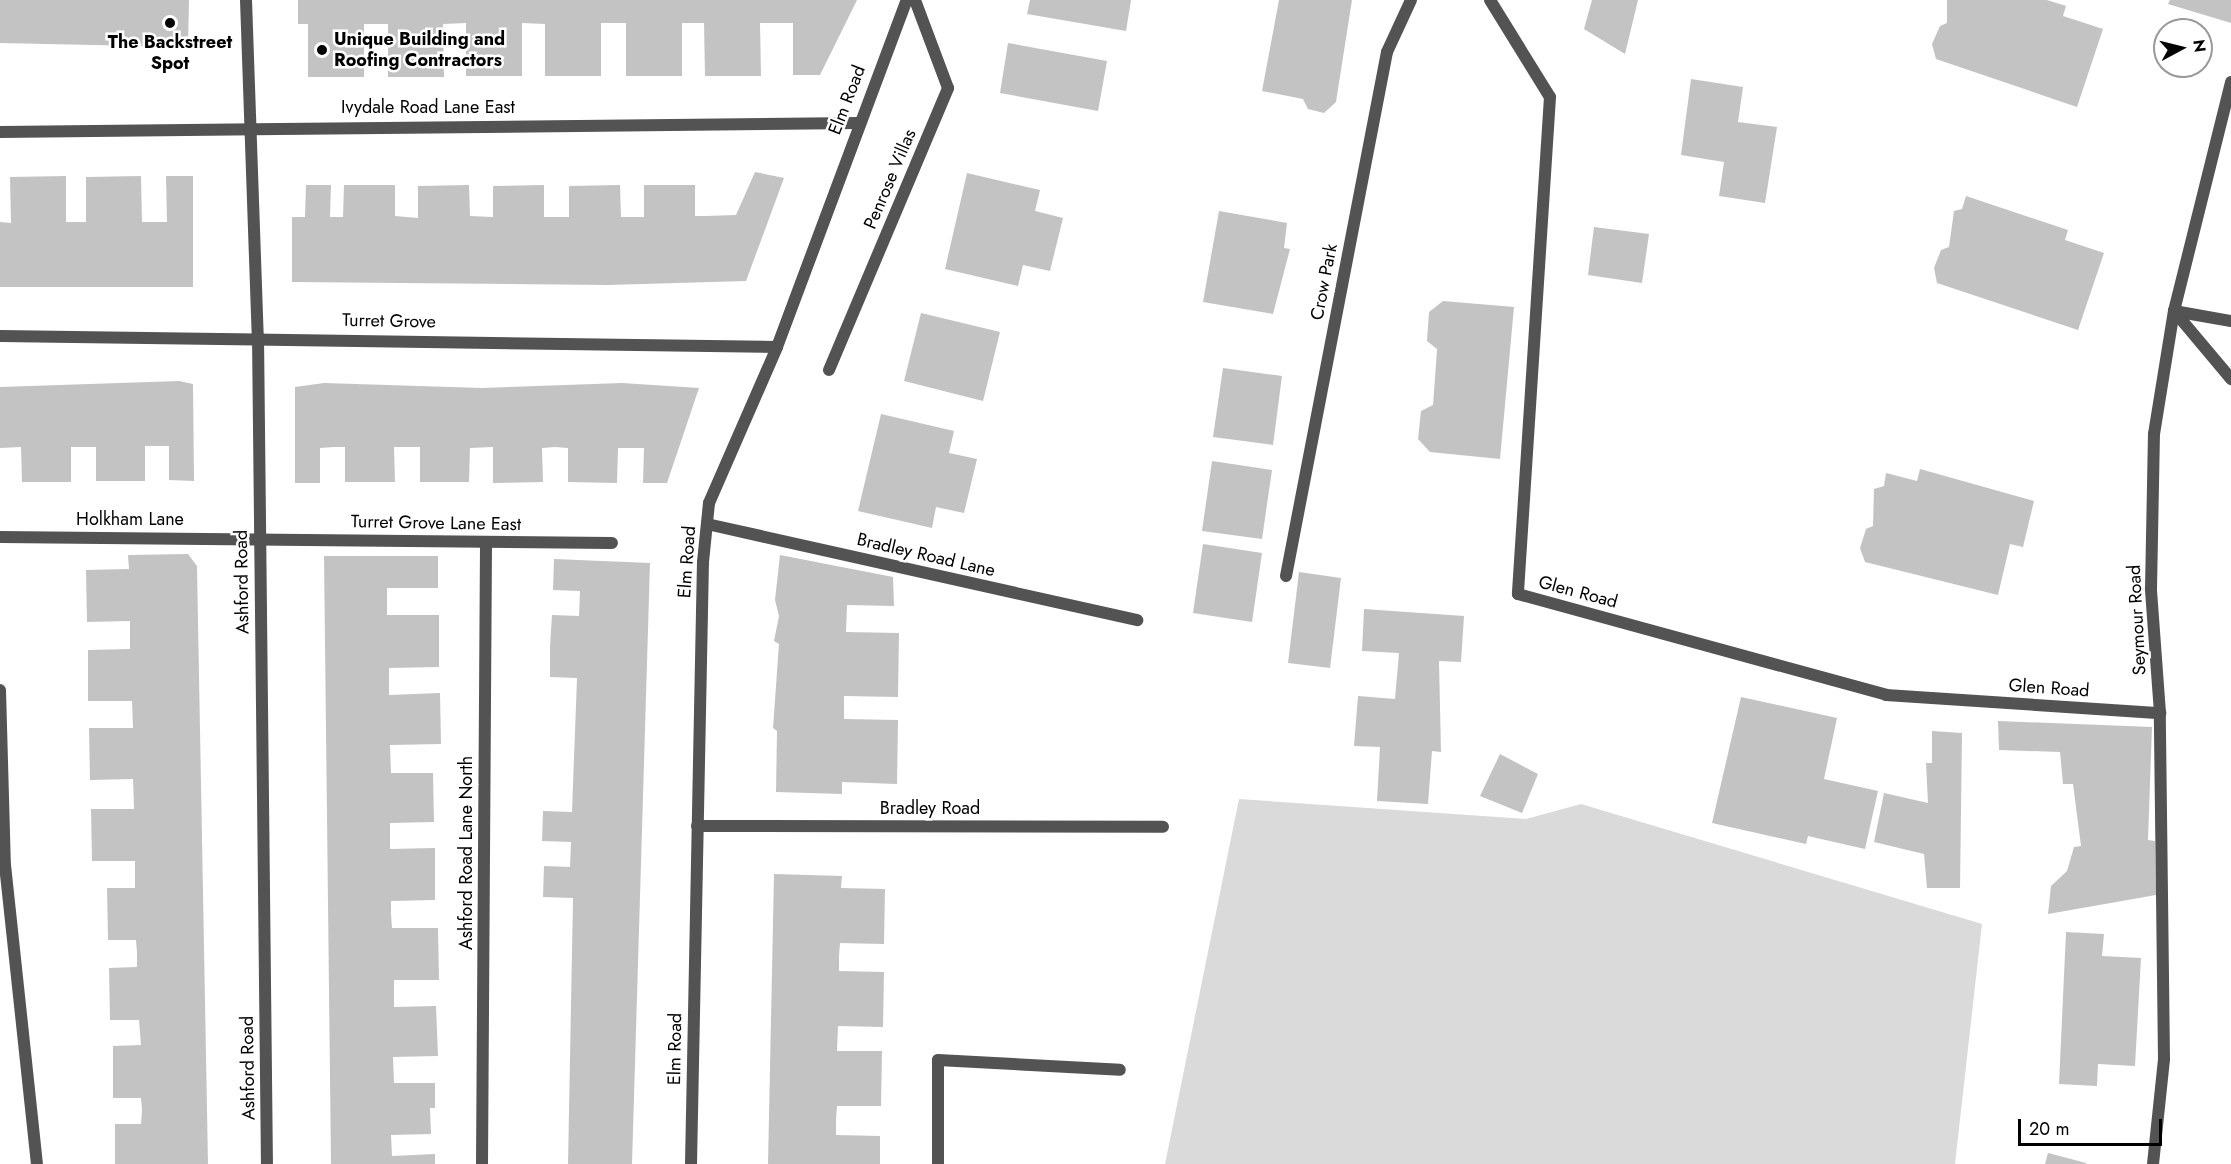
<!DOCTYPE html>
<html>
<head>
<meta charset="utf-8">
<style>
	body { margin:0 }
	#map { position:relative; width:2231px; height:1164px; overflow:hidden; background:#fff; font-family:Jost,sans-serif }
	div>[style] { position:absolute }
	.green>* { inset:0; background:#dadada }
	.building>* { inset:0; background:#c3c3c3 }
	.lane>* { height:12px; margin:-6px; padding:0 6px; transform-origin:6px; border-radius:6px; background:#535353 }
	.street>* { height:12px; margin:-6px; padding:0 6px; transform-origin:6px; border-radius:6px; background:#535353 }
	.dots>* { width:16px; height:16px; translate:-50% -50%; box-sizing:border-box; border:3px solid #fff; border-radius:50% }
	span { translate:-50% -50%; white-space:nowrap; text-align:center; line-height:1.15; -webkit-text-stroke:5px #fff; paint-order:stroke }
	.poi-label { font-size:18px; color:#000; font-weight:700 }
	.left { translate:0 -50%; text-align:left }
	.street-label { font-size:18px; color:#000 }
	.north { position:absolute; left:2153px; top:18px; width:60px; height:60px; box-sizing:border-box; background:#fff; border:2px solid #999; border-radius:50%; rotate:83deg; font-size:16px; font-weight:700; line-height:24px; text-align:center; color:#000 }
	.north::after { content:''; display:block; margin:auto; width:21px; height:27px; background:#000; clip-path:polygon(50% 0,100% 100%,50% 72%,0 100%) }
	.scale { position:absolute; left:2018px; top:1119px; width:144px; height:27px; box-sizing:border-box; border:3px solid #000; border-top:0; padding-left:8px; font-size:18px; line-height:21px; white-space:nowrap; color:#000; -webkit-text-stroke:4px #fff; paint-order:stroke }
</style>
</head>
<body>
<div id="map">
	<div class="green">
		<i style="clip-path:polygon(1239px 799px,1526px 819px,1581px 804px,1982px 924px,1955px 1164px,1165px 1164px)"></i>
	</div>
	<div class="building">
		<i style="clip-path:polygon(0 0,189px 0,188px 47px,0 43px)"></i>
		<i style="clip-path:polygon(298px 0,857px 0,820px 75px,793px 75px,793px 23px,760px 23px,761px 76px,705px 76px,704px 23px,682px 23px,682px 76px,626px 76px,626px 23px,601px 23px,601px 76px,545px 76px,545px 24px,522px 23px,522px 76px,466px 76px,466px 23px,443px 24px,444px 77px,388px 77px,388px 24px,364px 24px,364px 77px,308px 77px,308px 24px,298px 24px)"></i>
		<i style="clip-path:polygon(1030px 0,1131px 0,1126px 31px,1027px 14px)"></i>
		<i style="clip-path:polygon(1279px 0,1352px 0,1336px 102px,1324px 113px,1308px 109px,1303px 99px,1262px 91px)"></i>
		<i style="clip-path:polygon(1592px 0,1638px 0,1625px 54px,1584px 29px)"></i>
		<i style="clip-path:polygon(1947px 0,2047px 0,2066px 6px,2063px 16px,2103px 29px,2077px 107px,1936px 59px,1932px 44px,1940px 26px,1947px 23px)"></i>
		<i style="clip-path:polygon(2170px 0,2231px 0,2231px 23px,2168px 4px)"></i>
		<i style="clip-path:polygon(1008px 43px,1107px 61px,1098px 111px,1000px 93px)"></i>
		<i style="clip-path:polygon(1691px 79px,1743px 87px,1738px 122px,1777px 127px,1765px 203px,1719px 196px,1724px 162px,1681px 155px)"></i>
		<i style="clip-path:polygon(755px 172px,784px 178px,746px 281px,608px 285px,292px 282px,292px 217px,305px 217px,306px 185px,331px 185px,330px 217px,343px 217px,344px 185px,395px 185px,395px 216px,418px 218px,418px 186px,469px 185px,470px 216px,493px 217px,493px 186px,544px 185px,544px 217px,569px 217px,569px 186px,620px 185px,621px 217px,644px 217px,644px 185px,695px 185px,695px 216px,706px 216px,736px 215px)"></i>
		<i style="clip-path:polygon(967px 173px,1040px 190px,1035px 211px,1063px 218px,1050px 271px,1023px 265px,1018px 286px,945px 269px)"></i>
		<i style="clip-path:polygon(66px 176px,66px 222px,86px 222px,86px 177px,141px 176px,142px 222px,167px 222px,166px 176px,193px 176px,193px 287px,0 287px,0 222px,11px 223px,10px 177px)"></i>
		<i style="clip-path:polygon(1966px 196px,2068px 230px,2065px 240px,2104px 253px,2078px 330px,1937px 283px,1934px 268px,1941px 250px,1949px 247px,1954px 211px,1962px 209px)"></i>
		<i style="clip-path:polygon(1219px 211px,1287px 223px,1284px 248px,1290px 249px,1273px 314px,1203px 302px)"></i>
		<i style="clip-path:polygon(1594px 227px,1649px 234px,1642px 283px,1588px 275px)"></i>
		<i style="clip-path:polygon(1443px 301px,1514px 307px,1500px 459px,1430px 452px,1418px 439px,1421px 411px,1433px 405px,1435px 378px,1437px 349px,1427px 341px,1429px 312px)"></i>
		<i style="clip-path:polygon(921px 313px,1000px 332px,983px 401px,904px 381px)"></i>
		<i style="clip-path:polygon(1223px 368px,1282px 376px,1273px 445px,1213px 437px)"></i>
		<i style="clip-path:polygon(179px 381px,193px 384px,194px 481px,169px 480px,169px 446px,145px 446px,145px 481px,96px 481px,96px 447px,71px 447px,71px 482px,22px 482px,21px 447px,0 448px,0 387px)"></i>
		<i style="clip-path:polygon(324px 383px,482px 388px,622px 383px,699px 388px,667px 483px,643px 483px,644px 448px,618px 448px,617px 483px,568px 482px,568px 448px,555px 447px,542px 448px,543px 482px,493px 483px,493px 447px,470px 448px,469px 482px,420px 482px,420px 447px,394px 447px,395px 482px,345px 482px,345px 447px,334px 447px,320px 448px,320px 483px,295px 483px,295px 387px)"></i>
		<i style="clip-path:polygon(881px 414px,954px 431px,949px 453px,977px 459px,964px 513px,936px 507px,932px 528px,858px 511px)"></i>
		<i style="clip-path:polygon(1212px 461px,1272px 470px,1262px 539px,1202px 531px)"></i>
		<i style="clip-path:polygon(1920px 469px,2034px 501px,2023px 547px,2010px 544px,1998px 595px,1865px 562px,1860px 548px,1866px 529px,1873px 526px,1874px 489px,1884px 486px,1886px 473px,1917px 481px)"></i>
		<i style="clip-path:polygon(1203px 544px,1262px 553px,1252px 622px,1193px 613px)"></i>
		<i style="clip-path:polygon(188px 554px,197px 566px,208px 1164px,115px 1164px,115px 1124px,141px 1124px,142px 1110px,141px 1098px,113px 1098px,113px 1046px,141px 1045px,139px 1020px,110px 1020px,109px 968px,137px 967px,137px 953px,136px 940px,108px 940px,107px 888px,135px 888px,135px 861px,92px 861px,91px 809px,134px 809px,133px 779px,90px 780px,89px 728px,133px 728px,132px 701px,88px 701px,88px 650px,130px 649px,130px 621px,87px 622px,86px 570px,129px 569px,128px 555px)"></i>
		<i style="clip-path:polygon(780px 555px,893px 577px,894px 606px,847px 605px,846px 632px,899px 633px,898px 697px,844px 696px,844px 719px,898px 720px,897px 784px,842px 782px,842px 794px,776px 792px,777px 731px,773px 728px,779px 644px,774px 641px,779px 616px,775px 600px)"></i>
		<i style="clip-path:polygon(324px 556px,438px 556px,438px 588px,387px 588px,387px 615px,439px 615px,439px 667px,389px 668px,389px 695px,440px 693px,441px 744px,390px 745px,391px 773px,433px 773px,434px 822px,390px 823px,390px 849px,435px 848px,435px 900px,391px 901px,391px 914px,392px 928px,438px 928px,439px 980px,394px 980px,394px 1007px,436px 1006px,438px 1056px,393px 1057px,394px 1083px,435px 1083px,435px 1108px,430px 1108px,431px 1134px,391px 1135px,392px 1156px,435px 1154px,435px 1164px,331px 1164px)"></i>
		<i style="clip-path:polygon(554px 559px,650px 563px,632px 1164px,568px 1164px,573px 898px,543px 897px,544px 866px,570px 867px,571px 842px,542px 841px,543px 811px,572px 812px,577px 678px,550px 677px,550px 647px,552px 615px,579px 616px,580px 591px,553px 590px)"></i>
		<i style="clip-path:polygon(1299px 572px,1341px 578px,1330px 668px,1288px 663px)"></i>
		<i style="clip-path:polygon(1364px 609px,1464px 616px,1461px 662px,1439px 661px,1441px 752px,1432px 751px,1428px 804px,1377px 801px,1380px 747px,1354px 746px,1358px 696px,1395px 699px,1399px 653px,1362px 651px)"></i>
		<i style="clip-path:polygon(1741px 697px,1837px 718px,1824px 779px,1878px 791px,1865px 849px,1808px 836px,1806px 844px,1712px 823px)"></i>
		<i style="clip-path:polygon(1998px 721px,2152px 727px,2148px 840px,2155px 841px,2156px 895px,2048px 914px,2051px 886px,2067px 871px,2074px 847px,2081px 846px,2073px 784px,2063px 784px,2060px 752px,1999px 750px)"></i>
		<i style="clip-path:polygon(1932px 731px,1962px 733px,1960px 888px,1927px 888px,1924px 854px,1874px 842px,1884px 793px,1928px 803px,1926px 763px,1932px 763px)"></i>
		<i style="clip-path:polygon(1500px 754px,1538px 774px,1522px 813px,1480px 796px)"></i>
		<i style="clip-path:polygon(774px 874px,842px 876px,841px 888px,885px 889px,884px 944px,840px 943px,839px 956px,839px 971px,884px 972px,883px 1027px,838px 1026px,837px 1051px,882px 1051px,881px 1106px,837px 1106px,836px 1120px,836px 1135px,880px 1136px,880px 1164px,768px 1164px)"></i>
		<i style="clip-path:polygon(2066px 932px,2104px 934px,2102px 956px,2141px 958px,2135px 1066px,2098px 1064px,2097px 1086px,2059px 1084px)"></i>
		<i style="clip-path:polygon(2048px 1153px,2086px 1163px,2086px 1164px,2045px 1164px)"></i>
	</div>
	<div class="lane">
		<i style="left:0;top:132px;width:857px;rotate:-0.6deg"></i>
		<i style="left:2174px;top:311px;width:89px;rotate:50deg"></i>
		<i style="left:707px;top:524px;width:441px;rotate:12.6deg"></i>
		<i style="left:0;top:537px;width:612px;rotate:0.56deg"></i>
		<i style="left:0;top:690px;width:175px;rotate:88.4deg"></i>
		<i style="left:5px;top:865px;width:301px;rotate:83.9deg"></i>
		<i style="left:482px;top:1164px;width:622px;rotate:-89.63deg"></i>
		<i style="left:938px;top:1164px;width:104px;rotate:-90deg"></i>
		<i style="left:938px;top:1060px;width:182px;rotate:3.1deg"></i>
	</div>
	<div class="street">
		<i style="left:246px;top:0;width:336px;rotate:88deg"></i>
		<i style="left:258px;top:336px;width:828px;rotate:89.38deg"></i>
		<i style="left:1490px;top:0;width:114px;rotate:58.3deg"></i>
		<i style="left:1550px;top:97px;width:498px;rotate:93.7deg"></i>
		<i style="left:1518px;top:594px;width:382px;rotate:15.3deg"></i>
		<i style="left:1886px;top:695px;width:275px;rotate:3.8deg"></i>
		<i style="left:2174px;top:311px;width:58px;rotate:10deg"></i>
		<i style="left:0;top:336px;width:777px;rotate:0.81deg"></i>
		<i style="left:829px;top:370px;width:306px;rotate:-67.1deg"></i>
		<i style="left:948px;top:88px;width:94px;rotate:-110.6deg"></i>
		<i style="left:1286px;top:576px;width:534px;rotate:-79.09deg"></i>
		<i style="left:1387px;top:52px;width:57px;rotate:-65.2deg"></i>
		<i style="left:697px;top:826px;width:466px;rotate:0.1deg"></i>
		<i style="left:691px;top:1164px;width:602px;rotate:-88.86deg"></i>
		<i style="left:703px;top:562px;width:59px;rotate:-84.2deg"></i>
		<i style="left:709px;top:503px;width:170px;rotate:-66.4deg"></i>
		<i style="left:777px;top:347px;width:371px;rotate:-69.5deg"></i>
		<i style="left:2153px;top:1164px;width:106px;rotate:-84deg"></i>
		<i style="left:2164px;top:1059px;width:346px;rotate:-90.7deg"></i>
		<i style="left:2160px;top:713px;width:124px;rotate:-94.2deg"></i>
		<i style="left:2151px;top:589px;width:155px;rotate:-88.9deg"></i>
		<i style="left:2154px;top:434px;width:125px;rotate:-80.8deg"></i>
		<i style="left:2174px;top:311px;width:236px;rotate:-76deg"></i>
	</div>
	<div class="dots">
		<i style="left:170px;top:23px;background:#000"></i>
		<i style="left:322px;top:50px;background:#000"></i>
	</div>
	<div class="poi-label">
		<span class="left" style="left:334px;top:50px">Unique Building and<br>Roofing Contractors</span>
		<span style="left:170px;top:53px">The Backstreet<br>Spot</span>
	</div>
	<div class="street-label">
		<span style="left:847px;top:100px;rotate:-69deg">Elm Road</span>
		<span style="left:428px;top:107px">Ivydale Road Lane East</span>
		<span style="left:890px;top:179px;rotate:-67deg">Penrose Villas</span>
		<span style="left:1324px;top:282px;rotate:-79deg">Crow Park</span>
		<span style="left:389px;top:321px;rotate:1deg">Turret Grove</span>
		<span style="left:130px;top:519px">Holkham Lane</span>
		<span style="left:436px;top:523px;rotate:1deg">Turret Grove Lane East</span>
		<span style="left:926px;top:555px;rotate:13deg">Bradley Road Lane</span>
		<span style="left:687px;top:562px;rotate:-86deg">Elm Road</span>
		<span style="left:242px;top:582px;rotate:-91deg">Ashford Road</span>
		<span style="left:1578px;top:592px;rotate:15deg">Glen Road</span>
		<span style="left:2137px;top:620px;rotate:-93deg">Seymour Road</span>
		<span style="left:2049px;top:688px;rotate:4deg">Glen Road</span>
		<span style="left:930px;top:808px">Bradley Road</span>
		<span style="left:466px;top:853px;rotate:-90deg">Ashford Road Lane North</span>
		<span style="left:675px;top:1049px;rotate:-89deg">Elm Road</span>
		<span style="left:248px;top:1068px;rotate:-91deg">Ashford Road</span>
	</div>
	<div class="north">N</div>
	<div class="scale">20 m</div>
</div>
</body>
</html>
